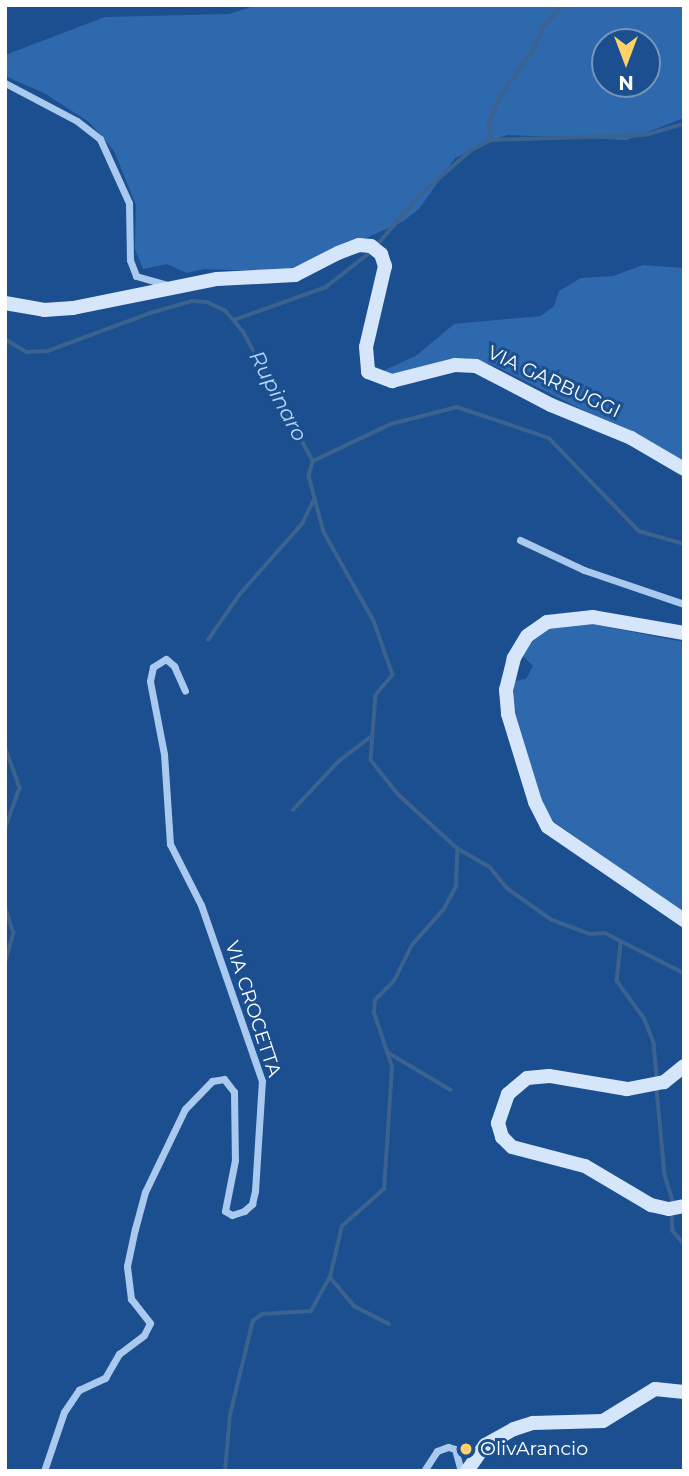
<!DOCTYPE html>
<html>
<head>
<meta charset="utf-8">
<style>
	body { margin:0 }
	#map { position:relative; width:689px; height:1476px; overflow:hidden; background:#1b4f8f; font-family:Montserrat,sans-serif }
	div>[style] { position:absolute }
	.green>* { inset:0; background:#2e69ad }
	.stream>* { height:3.5px; margin:-1.75px; padding:0 1.75px; transform-origin:1.75px; border-radius:1.75px; background:#3c6290 }
	.street>* { height:7px; margin:-3.5px; padding:0 3.5px; transform-origin:3.5px; border-radius:3.5px; background:#a9c9ee }
	.secondary>* { height:14px; margin:-7px; padding:0 7px; transform-origin:7px; border-radius:7px; background:#d6e6fa }
	.dots>* { width:19px; height:19px; translate:-50% -50%; box-sizing:border-box; border:4px solid #1b4f8f; border-radius:50% }
	span { translate:-50% -50%; white-space:nowrap; text-align:center; line-height:1.15; -webkit-text-stroke:6px #1b4f8f; paint-order:stroke }
	.street-label { font-size:19px; color:#fff }
	.poi-label { font-size:19px; color:#fff }
	.left { translate:0 -50%; text-align:left }
	.water-label { font-size:21px; color:#b5d3f5; font-style:italic }
	.frame { position:absolute; inset:0; border:7px solid #fff; pointer-events:none }
	.north { position:absolute; left:591px; top:28px; width:70px; height:70px; box-sizing:border-box; background:#1b4f8f; border:2px solid #7695bc; border-radius:50%; rotate:180deg; font-size:19px; font-weight:700; line-height:28px; text-align:center; color:#fff }
	.north::after { content:''; display:block; margin:auto; width:24px; height:32px; background:#ffd166; clip-path:polygon(50% 0,100% 100%,50% 72%,0 100%) }
</style>
</head>
<body>
<div id="map">
	<div class="green">
		<i style="clip-path:polygon(evenodd,257px 5px,684px 5px,684px 118px,627px 140px,507px 135px,493px 140px,455px 158px,419px 209px,402px 222px,289px 272px,204px 269px,187px 273px,167px 264px,143px 269px,135px 249px,136px 205px,114px 151px,89px 122px,44px 93px,5px 76px,5px 55px,105px 17px,229px 14px,257px 5px,605px 42px,647px 42px,647px 84px,605px 84px,605px 42px)"></i>
		<i style="clip-path:polygon(643px 265px,684px 268px,684px 461px,493px 365px,466px 358px,390px 374px,383px 371px,417px 355px,454px 324px,541px 316px,554px 306px,559px 291px,581px 278px,613px 276px)"></i>
		<i style="clip-path:polygon(587px 623px,684px 642px,684px 913px,553px 821px,539px 799px,512px 702px,515px 681px,526px 679px,533px 666px,521px 654px,543px 629px)"></i>
	</div>
	<div class="stream">
		<i style="left:491px;top:140px;width:18px;rotate:-96deg"></i>
		<i style="left:489px;top:122px;width:27px;rotate:-66deg"></i>
		<i style="left:500px;top:97px;width:61px;rotate:-55deg"></i>
		<i style="left:535px;top:47px;width:22px;rotate:-68deg"></i>
		<i style="left:543px;top:27px;width:30px;rotate:-46deg"></i>
		<i style="left:377px;top:245px;width:66px;rotate:-49.3deg"></i>
		<i style="left:420px;top:195px;width:67px;rotate:-41.3deg"></i>
		<i style="left:470px;top:151px;width:24px;rotate:-28deg"></i>
		<i style="left:491px;top:140px;width:154px;rotate:-1.9deg"></i>
		<i style="left:645px;top:135px;width:41px;rotate:-15.8deg"></i>
		<i style="left:234px;top:320px;width:98px;rotate:-19.7deg"></i>
		<i style="left:326px;top:287px;width:58px;rotate:-38deg"></i>
		<i style="left:5px;top:339px;width:26px;rotate:31deg"></i>
		<i style="left:27px;top:352px;width:21px;rotate:-3deg"></i>
		<i style="left:48px;top:351px;width:109px;rotate:-20.4deg"></i>
		<i style="left:150px;top:313px;width:44px;rotate:-15.9deg"></i>
		<i style="left:192px;top:301px;width:15px;rotate:4deg"></i>
		<i style="left:207px;top:302px;width:21px;rotate:25deg"></i>
		<i style="left:226px;top:311px;width:26px;rotate:50deg"></i>
		<i style="left:243px;top:331px;width:148px;rotate:61.7deg"></i>
		<i style="left:313px;top:461px;width:86px;rotate:-25.4deg"></i>
		<i style="left:391px;top:424px;width:68px;rotate:-14.4deg"></i>
		<i style="left:457px;top:407px;width:97px;rotate:18.6deg"></i>
		<i style="left:549px;top:438px;width:129px;rotate:45.9deg"></i>
		<i style="left:639px;top:531px;width:47px;rotate:16.1deg"></i>
		<i style="left:313px;top:462px;width:15px;rotate:106deg"></i>
		<i style="left:309px;top:476px;width:58px;rotate:75deg"></i>
		<i style="left:324px;top:532px;width:102px;rotate:60.7deg"></i>
		<i style="left:374px;top:621px;width:57px;rotate:70.6deg"></i>
		<i style="left:393px;top:675px;width:26px;rotate:130deg"></i>
		<i style="left:376px;top:695px;width:65px;rotate:94.4deg"></i>
		<i style="left:371px;top:760px;width:43px;rotate:51.5deg"></i>
		<i style="left:398px;top:794px;width:80px;rotate:42.5deg"></i>
		<i style="left:457px;top:848px;width:38px;rotate:30deg"></i>
		<i style="left:490px;top:867px;width:27px;rotate:51deg"></i>
		<i style="left:507px;top:888px;width:55px;rotate:35.4deg"></i>
		<i style="left:552px;top:920px;width:40px;rotate:20.2deg"></i>
		<i style="left:590px;top:934px;width:15px;rotate:-4deg"></i>
		<i style="left:605px;top:933px;width:89px;rotate:26.9deg"></i>
		<i style="left:208px;top:640px;width:56px;rotate:-55.2deg"></i>
		<i style="left:240px;top:594px;width:94px;rotate:-48.5deg"></i>
		<i style="left:302px;top:524px;width:28px;rotate:-64deg"></i>
		<i style="left:5px;top:746px;width:45px;rotate:70.3deg"></i>
		<i style="left:20px;top:788px;width:45px;rotate:109.7deg"></i>
		<i style="left:293px;top:810px;width:67px;rotate:-46.8deg"></i>
		<i style="left:339px;top:761px;width:41px;rotate:-37.1deg"></i>
		<i style="left:5px;top:906px;width:28px;rotate:72deg"></i>
		<i style="left:14px;top:933px;width:32px;rotate:106deg"></i>
		<i style="left:621px;top:944px;width:37px;rotate:96deg"></i>
		<i style="left:617px;top:981px;width:46px;rotate:53.9deg"></i>
		<i style="left:644px;top:1018px;width:27px;rotate:68deg"></i>
		<i style="left:654px;top:1043px;width:35px;rotate:85deg"></i>
		<i style="left:387px;top:1052px;width:74px;rotate:30.7deg"></i>
		<i style="left:657px;top:1089px;width:86px;rotate:84.7deg"></i>
		<i style="left:665px;top:1175px;width:31px;rotate:73deg"></i>
		<i style="left:672px;top:1212px;width:19px;rotate:87deg"></i>
		<i style="left:673px;top:1231px;width:17px;rotate:50deg"></i>
		<i style="left:330px;top:1277px;width:38px;rotate:50deg"></i>
		<i style="left:354px;top:1306px;width:39px;rotate:27deg"></i>
		<i style="left:225px;top:1471px;width:56px;rotate:-84.9deg"></i>
		<i style="left:230px;top:1415px;width:97px;rotate:-76.3deg"></i>
		<i style="left:253px;top:1321px;width:11px;rotate:-38deg"></i>
		<i style="left:262px;top:1314px;width:49px;rotate:-3.5deg"></i>
		<i style="left:311px;top:1311px;width:39px;rotate:-61deg"></i>
		<i style="left:330px;top:1277px;width:52px;rotate:-76.8deg"></i>
		<i style="left:342px;top:1226px;width:56px;rotate:-41.4deg"></i>
		<i style="left:384px;top:1189px;width:122px;rotate:-86.2deg"></i>
		<i style="left:392px;top:1067px;width:57px;rotate:-108.4deg"></i>
		<i style="left:374px;top:1013px;width:13px;rotate:-86deg"></i>
		<i style="left:375px;top:1000px;width:27px;rotate:-45deg"></i>
		<i style="left:394px;top:981px;width:40px;rotate:-63.4deg"></i>
		<i style="left:412px;top:945px;width:48px;rotate:-48.4deg"></i>
		<i style="left:444px;top:909px;width:26px;rotate:-62deg"></i>
		<i style="left:456px;top:886px;width:38px;rotate:-88deg"></i>
	</div>
	<div class="street">
		<i style="left:5px;top:83px;width:81px;rotate:27.8deg"></i>
		<i style="left:77px;top:121px;width:29px;rotate:38deg"></i>
		<i style="left:100px;top:139px;width:70px;rotate:65.6deg"></i>
		<i style="left:129px;top:203px;width:57px;rotate:89deg"></i>
		<i style="left:130px;top:260px;width:17px;rotate:69deg"></i>
		<i style="left:136px;top:276px;width:37px;rotate:16deg"></i>
		<i style="left:520px;top:540px;width:71px;rotate:25.1deg"></i>
		<i style="left:584px;top:570px;width:106px;rotate:18.8deg"></i>
		<i style="left:44px;top:1471px;width:62px;rotate:-71.3deg"></i>
		<i style="left:64px;top:1412px;width:27px;rotate:-56deg"></i>
		<i style="left:79px;top:1390px;width:29px;rotate:-25deg"></i>
		<i style="left:105px;top:1378px;width:28px;rotate:-60deg"></i>
		<i style="left:119px;top:1354px;width:31px;rotate:-37deg"></i>
		<i style="left:144px;top:1335px;width:13px;rotate:-63deg"></i>
		<i style="left:150px;top:1323px;width:31px;rotate:-128deg"></i>
		<i style="left:131px;top:1299px;width:33px;rotate:-97deg"></i>
		<i style="left:127px;top:1266px;width:38px;rotate:-78deg"></i>
		<i style="left:135px;top:1229px;width:38px;rotate:-75deg"></i>
		<i style="left:145px;top:1192px;width:92px;rotate:-64.3deg"></i>
		<i style="left:185px;top:1109px;width:39px;rotate:-46deg"></i>
		<i style="left:212px;top:1081px;width:12px;rotate:-9deg"></i>
		<i style="left:224px;top:1079px;width:16px;rotate:52deg"></i>
		<i style="left:234px;top:1092px;width:68px;rotate:89.2deg"></i>
		<i style="left:235px;top:1160px;width:52px;rotate:101.1deg"></i>
		<i style="left:225px;top:1211px;width:8px;rotate:30deg"></i>
		<i style="left:232px;top:1215px;width:13px;rotate:-18deg"></i>
		<i style="left:244px;top:1211px;width:11px;rotate:-41deg"></i>
		<i style="left:252px;top:1204px;width:13px;rotate:-77deg"></i>
		<i style="left:255px;top:1191px;width:110px;rotate:-86.4deg"></i>
		<i style="left:262px;top:1081px;width:186px;rotate:-109.1deg"></i>
		<i style="left:201px;top:905px;width:68px;rotate:-116.9deg"></i>
		<i style="left:170px;top:844px;width:90px;rotate:-93.8deg"></i>
		<i style="left:164px;top:754px;width:74px;rotate:-100.9deg"></i>
		<i style="left:150px;top:681px;width:14px;rotate:-78deg"></i>
		<i style="left:153px;top:667px;width:15px;rotate:-32deg"></i>
		<i style="left:166px;top:659px;width:11px;rotate:41deg"></i>
		<i style="left:174px;top:666px;width:27px;rotate:66deg"></i>
		<i style="left:424px;top:1471px;width:24px;rotate:-57deg"></i>
		<i style="left:437px;top:1451px;width:12px;rotate:-20deg"></i>
		<i style="left:448px;top:1447px;width:7px;rotate:16deg"></i>
		<i style="left:455px;top:1449px;width:23px;rotate:75deg"></i>
	</div>
	<div class="secondary">
		<i style="left:5px;top:303px;width:40px;rotate:10deg"></i>
		<i style="left:44px;top:310px;width:29px;rotate:-4deg"></i>
		<i style="left:73px;top:308px;width:147px;rotate:-11.4deg"></i>
		<i style="left:217px;top:279px;width:78px;rotate:-2.9deg"></i>
		<i style="left:295px;top:275px;width:48px;rotate:-27.1deg"></i>
		<i style="left:338px;top:253px;width:22px;rotate:-21deg"></i>
		<i style="left:359px;top:245px;width:12px;rotate:5deg"></i>
		<i style="left:371px;top:246px;width:13px;rotate:39deg"></i>
		<i style="left:381px;top:254px;width:13px;rotate:72deg"></i>
		<i style="left:385px;top:266px;width:83px;rotate:103.2deg"></i>
		<i style="left:366px;top:347px;width:25px;rotate:85deg"></i>
		<i style="left:368px;top:372px;width:26px;rotate:21deg"></i>
		<i style="left:392px;top:381px;width:65px;rotate:-14.3deg"></i>
		<i style="left:455px;top:365px;width:21px;rotate:3deg"></i>
		<i style="left:476px;top:366px;width:85px;rotate:27.5deg"></i>
		<i style="left:551px;top:405px;width:87px;rotate:22.4deg"></i>
		<i style="left:631px;top:438px;width:61px;rotate:30.3deg"></i>
		<i style="left:684px;top:633px;width:92px;rotate:-170deg"></i>
		<i style="left:593px;top:617px;width:46px;rotate:173.8deg"></i>
		<i style="left:547px;top:622px;width:24px;rotate:145deg"></i>
		<i style="left:527px;top:636px;width:26px;rotate:121deg"></i>
		<i style="left:514px;top:658px;width:33px;rotate:104deg"></i>
		<i style="left:506px;top:690px;width:24px;rotate:85deg"></i>
		<i style="left:508px;top:714px;width:92px;rotate:72.9deg"></i>
		<i style="left:535px;top:802px;width:28px;rotate:63deg"></i>
		<i style="left:548px;top:827px;width:165px;rotate:34.4deg"></i>
		<i style="left:684px;top:1066px;width:26px;rotate:141deg"></i>
		<i style="left:664px;top:1082px;width:38px;rotate:169deg"></i>
		<i style="left:627px;top:1089px;width:79px;rotate:-170.5deg"></i>
		<i style="left:549px;top:1076px;width:22px;rotate:175deg"></i>
		<i style="left:527px;top:1078px;width:25px;rotate:140deg"></i>
		<i style="left:508px;top:1094px;width:31px;rotate:109deg"></i>
		<i style="left:498px;top:1123px;width:15px;rotate:74deg"></i>
		<i style="left:502px;top:1137px;width:14px;rotate:45deg"></i>
		<i style="left:512px;top:1147px;width:75px;rotate:14.6deg"></i>
		<i style="left:585px;top:1166px;width:77px;rotate:30.6deg"></i>
		<i style="left:651px;top:1205px;width:18px;rotate:13deg"></i>
		<i style="left:669px;top:1209px;width:15px;rotate:-11deg"></i>
		<i style="left:467px;top:1471px;width:32px;rotate:-55deg"></i>
		<i style="left:485px;top:1445px;width:33px;rotate:-29deg"></i>
		<i style="left:514px;top:1429px;width:20px;rotate:-18deg"></i>
		<i style="left:533px;top:1423px;width:70px;rotate:-1.6deg"></i>
		<i style="left:603px;top:1421px;width:61px;rotate:-31.6deg"></i>
		<i style="left:655px;top:1389px;width:29px;rotate:6deg"></i>
	</div>
	<div class="dots">
		<i style="left:466px;top:1449px;background:#ffd166"></i>
	</div>
	<div class="street-label">
		<span style="left:554px;top:382px;rotate:25deg">VIA GARBUGGI</span>
		<span style="left:253px;top:1009px;rotate:72deg">VIA CROCETTA</span>
	</div>
	<div class="poi-label">
		<span class="left" style="left:480px;top:1449px">OlivArancio</span>
	</div>
	<div class="water-label">
		<span style="left:278px;top:396px;rotate:62deg">Rupinaro</span>
	</div>
	<div class="frame"></div>
	<div class="north">N</div>
</div>
</body>
</html>
